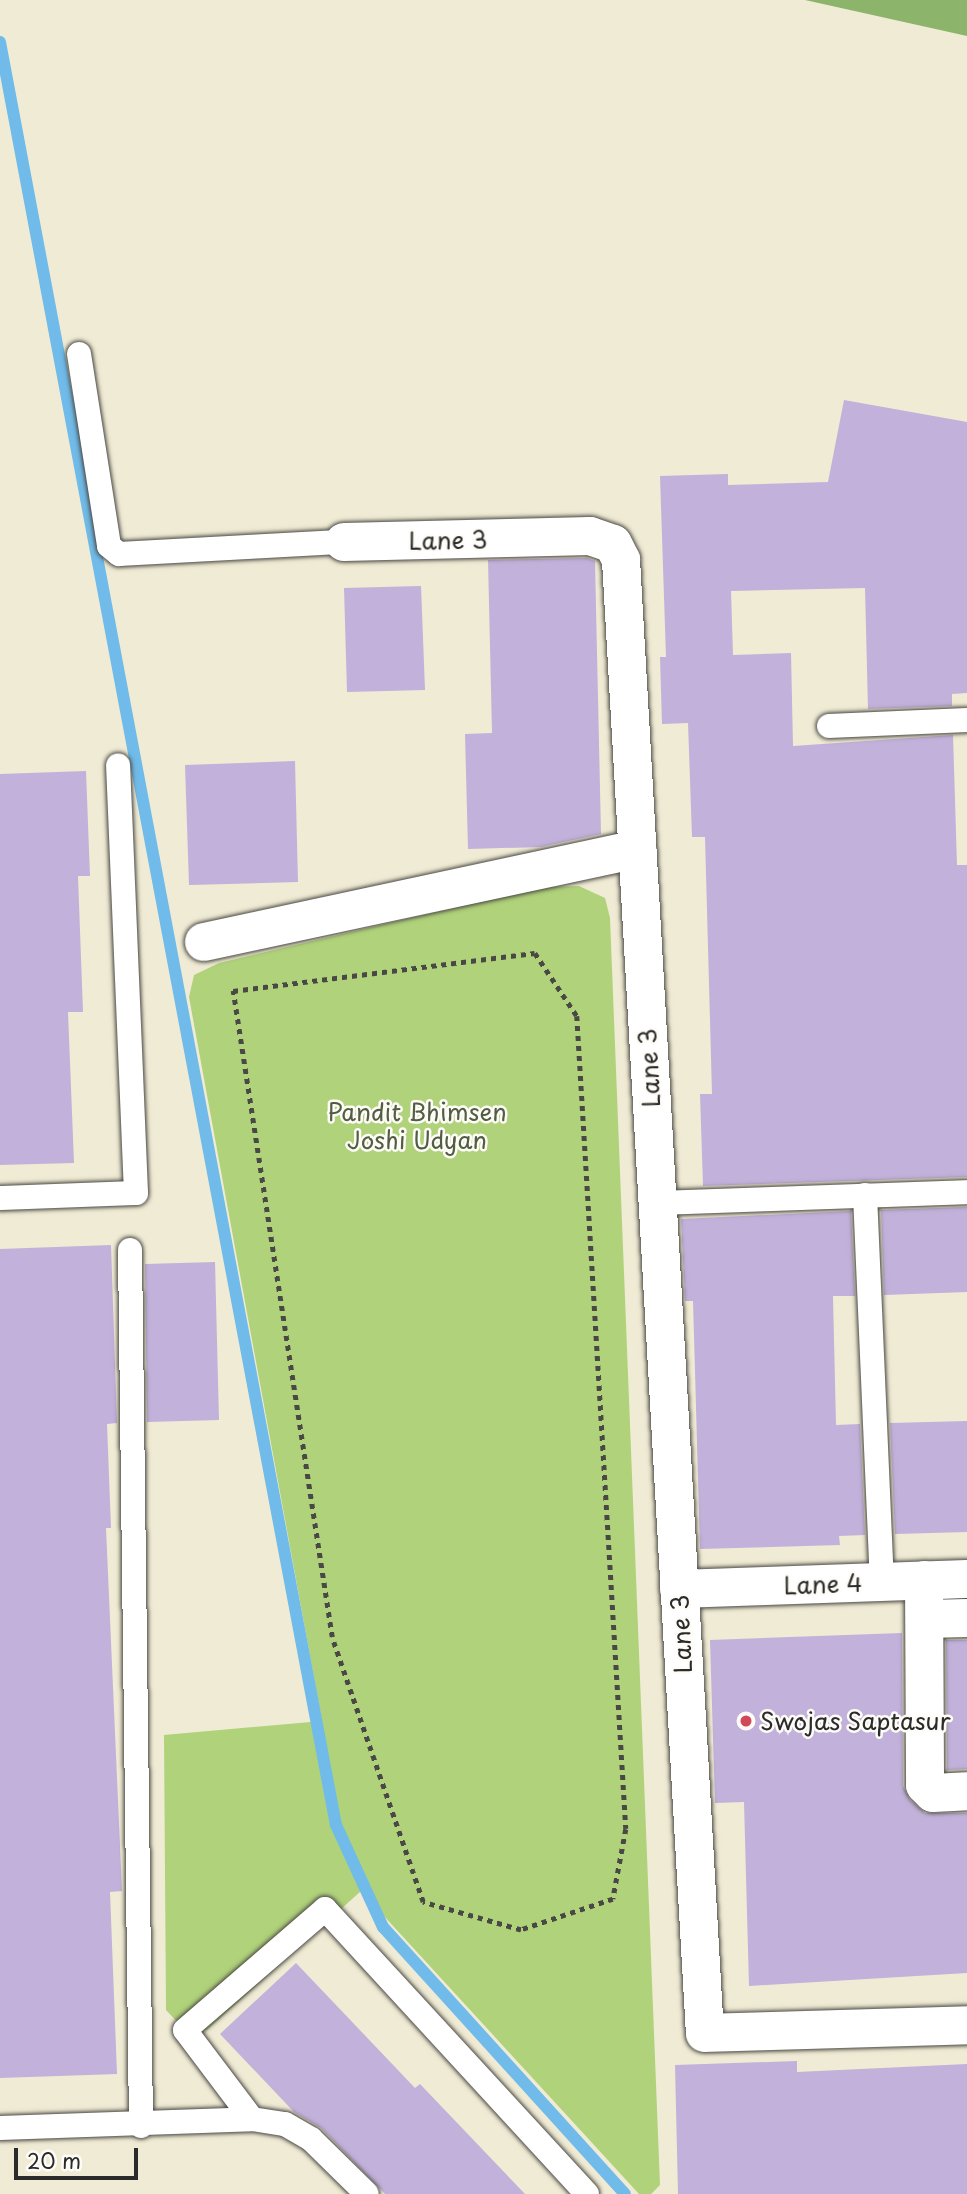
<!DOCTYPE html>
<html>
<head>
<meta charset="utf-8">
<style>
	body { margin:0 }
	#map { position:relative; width:967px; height:2194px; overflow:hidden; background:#f0ebd4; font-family:"Playpen Sans",sans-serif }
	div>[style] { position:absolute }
	.green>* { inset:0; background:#b0d27a }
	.forest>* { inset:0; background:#8cb46a }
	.stream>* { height:12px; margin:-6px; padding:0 6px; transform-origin:6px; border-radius:6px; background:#70bbe9 }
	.building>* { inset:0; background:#c2b1da }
	.path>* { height:4.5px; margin-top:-2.25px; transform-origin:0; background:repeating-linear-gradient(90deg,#494844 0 5px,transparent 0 10px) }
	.roads { filter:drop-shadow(0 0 2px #494844) drop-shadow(0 0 2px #494844) }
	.lane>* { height:24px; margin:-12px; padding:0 12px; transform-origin:12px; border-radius:12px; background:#fff }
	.street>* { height:38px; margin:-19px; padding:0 19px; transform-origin:19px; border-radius:19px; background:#fff }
	.dots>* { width:19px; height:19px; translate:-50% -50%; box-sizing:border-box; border:4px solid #fdfcf7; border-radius:50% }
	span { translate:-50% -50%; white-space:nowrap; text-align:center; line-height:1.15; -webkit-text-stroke:5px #fdfcf7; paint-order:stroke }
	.street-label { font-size:24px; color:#2b2b2b }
	.park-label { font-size:24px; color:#535d43 }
	.poi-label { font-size:24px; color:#2b2b2b }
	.left { translate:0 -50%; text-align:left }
	.scale { position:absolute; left:14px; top:2148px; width:124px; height:32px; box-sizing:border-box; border:4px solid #2b2b2b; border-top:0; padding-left:9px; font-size:21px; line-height:24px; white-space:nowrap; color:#2b2b2b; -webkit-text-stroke:5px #fdfcf7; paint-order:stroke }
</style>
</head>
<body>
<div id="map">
	<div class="green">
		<i style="clip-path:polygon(579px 886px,605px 898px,610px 918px,660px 2185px,651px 2194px,639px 2194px,361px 1891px,207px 2030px,185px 2030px,166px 2010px,164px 1735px,322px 1721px,189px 997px,194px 975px,219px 963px,543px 887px)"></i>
	</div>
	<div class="forest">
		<i style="clip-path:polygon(805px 0,967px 0,967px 36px)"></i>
	</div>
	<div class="stream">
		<i style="left:0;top:42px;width:1814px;rotate:79.33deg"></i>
		<i style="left:336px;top:1825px;width:112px;rotate:65.3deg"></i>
		<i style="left:383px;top:1927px;width:360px;rotate:47.8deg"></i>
	</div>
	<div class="building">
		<i style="clip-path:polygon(844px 400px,967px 422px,967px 693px,952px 694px,952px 706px,868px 709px,865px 588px,731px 591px,733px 655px,791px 653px,793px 746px,953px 735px,957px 865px,967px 865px,967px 1177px,703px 1186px,700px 1094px,712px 1094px,705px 837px,692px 837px,688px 723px,662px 724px,660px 657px,666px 657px,660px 476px,728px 474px,728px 485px,828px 482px)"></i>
		<i style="clip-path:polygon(587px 558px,595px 561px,601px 834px,541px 847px,468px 849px,465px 734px,492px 733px,488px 560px)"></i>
		<i style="clip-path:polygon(421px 586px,425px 690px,347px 692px,344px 588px)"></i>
		<i style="clip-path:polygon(295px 761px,298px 882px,189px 885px,185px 765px)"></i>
		<i style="clip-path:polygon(86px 771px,90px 876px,78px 876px,83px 1012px,68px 1012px,74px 1163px,0 1165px,0 774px)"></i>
		<i style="clip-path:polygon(967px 1207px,967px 1292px,884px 1295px,881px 1210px)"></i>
		<i style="clip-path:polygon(851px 1211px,855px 1296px,833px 1296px,836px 1425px,860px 1424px,865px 1535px,839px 1536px,840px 1545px,700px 1549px,693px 1301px,685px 1301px,681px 1219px)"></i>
		<i style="clip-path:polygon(111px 1245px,117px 1423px,107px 1424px,111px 1528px,106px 1528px,122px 1891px,110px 1892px,117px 2074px,0 2078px,0 1249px)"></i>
		<i style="clip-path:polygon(215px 1262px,219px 1420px,147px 1422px,145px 1264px)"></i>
		<i style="clip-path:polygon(967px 1421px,967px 1532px,895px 1534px,890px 1423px)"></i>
		<i style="clip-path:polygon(902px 1633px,903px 1786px,910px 1800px,925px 1813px,967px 1813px,967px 1973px,749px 1986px,744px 1802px,715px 1803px,710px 1640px)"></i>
		<i style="clip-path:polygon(946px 1640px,967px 1640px,967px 1769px,947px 1770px)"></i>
		<i style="clip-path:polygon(296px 1963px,415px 2088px,420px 2084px,525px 2194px,385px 2194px,321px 2128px,294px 2112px,220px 2034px)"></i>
		<i style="clip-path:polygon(797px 2061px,797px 2072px,967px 2064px,967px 2194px,678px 2194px,675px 2065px)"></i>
	</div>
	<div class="path">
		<i style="left:535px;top:953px;width:76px;rotate:56.3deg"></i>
		<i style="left:577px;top:1016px;width:814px;rotate:86.55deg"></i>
		<i style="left:626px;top:1829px;width:71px;rotate:100.5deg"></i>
		<i style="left:613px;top:1899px;width:97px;rotate:161.4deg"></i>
		<i style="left:521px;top:1930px;width:102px;rotate:-164.1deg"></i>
		<i style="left:423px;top:1902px;width:280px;rotate:-109deg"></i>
		<i style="left:332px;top:1637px;width:654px;rotate:-98.71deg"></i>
		<i style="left:233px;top:991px;width:304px;rotate:-7.2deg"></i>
	</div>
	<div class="roads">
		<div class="lane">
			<i style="left:79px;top:354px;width:194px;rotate:81.1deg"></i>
			<i style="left:109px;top:546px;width:13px;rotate:39deg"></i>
			<i style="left:119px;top:554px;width:225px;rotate:-3.1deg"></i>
			<i style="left:829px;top:726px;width:138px;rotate:-2.5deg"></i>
			<i style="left:865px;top:1195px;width:387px;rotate:87.5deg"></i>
			<i style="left:0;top:1198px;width:136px;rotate:-2.1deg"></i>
			<i style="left:136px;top:1193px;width:428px;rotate:-92.4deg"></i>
			<i style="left:656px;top:1203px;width:311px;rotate:-2deg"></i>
			<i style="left:130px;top:1250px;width:876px;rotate:89.28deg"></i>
			<i style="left:252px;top:2119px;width:111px;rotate:-127deg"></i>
			<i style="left:185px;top:2030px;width:185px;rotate:-40.8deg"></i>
			<i style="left:325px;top:1909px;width:387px;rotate:47.4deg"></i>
			<i style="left:0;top:2128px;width:252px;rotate:-2deg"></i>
			<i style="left:252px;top:2119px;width:33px;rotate:9deg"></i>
			<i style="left:285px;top:2124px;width:30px;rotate:30deg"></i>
			<i style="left:311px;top:2139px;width:78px;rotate:44.5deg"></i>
		</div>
		<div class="street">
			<i style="left:344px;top:542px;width:246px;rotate:-1.4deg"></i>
			<i style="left:590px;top:536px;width:24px;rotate:19deg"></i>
			<i style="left:613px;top:544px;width:18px;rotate:63deg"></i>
			<i style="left:621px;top:560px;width:1475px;rotate:86.74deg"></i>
			<i style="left:705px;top:2033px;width:262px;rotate:-1.7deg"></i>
			<i style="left:204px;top:942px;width:443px;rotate:-12.1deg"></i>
			<i style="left:924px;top:1580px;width:205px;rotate:89.7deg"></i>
			<i style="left:925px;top:1785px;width:11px;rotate:45deg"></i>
			<i style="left:933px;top:1793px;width:34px;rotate:-3deg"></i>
			<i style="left:679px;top:1589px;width:288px;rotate:-2deg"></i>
			<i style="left:925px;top:1619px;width:42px;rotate:-1.4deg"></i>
		</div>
	</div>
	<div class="dots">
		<i style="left:746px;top:1721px;background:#d1495b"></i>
	</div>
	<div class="street-label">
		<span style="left:448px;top:540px;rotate:-1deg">Lane 3</span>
		<span style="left:649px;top:1068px;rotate:-93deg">Lane 3</span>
		<span style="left:823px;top:1584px;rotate:-2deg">Lane 4</span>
		<span style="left:681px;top:1634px;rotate:-93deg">Lane 3</span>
	</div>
	<div class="park-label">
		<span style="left:417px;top:1126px">Pandit Bhimsen<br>Joshi Udyan</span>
	</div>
	<div class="poi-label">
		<span class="left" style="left:760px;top:1721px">Swojas Saptasur</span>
	</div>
	<div class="scale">20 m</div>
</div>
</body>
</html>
